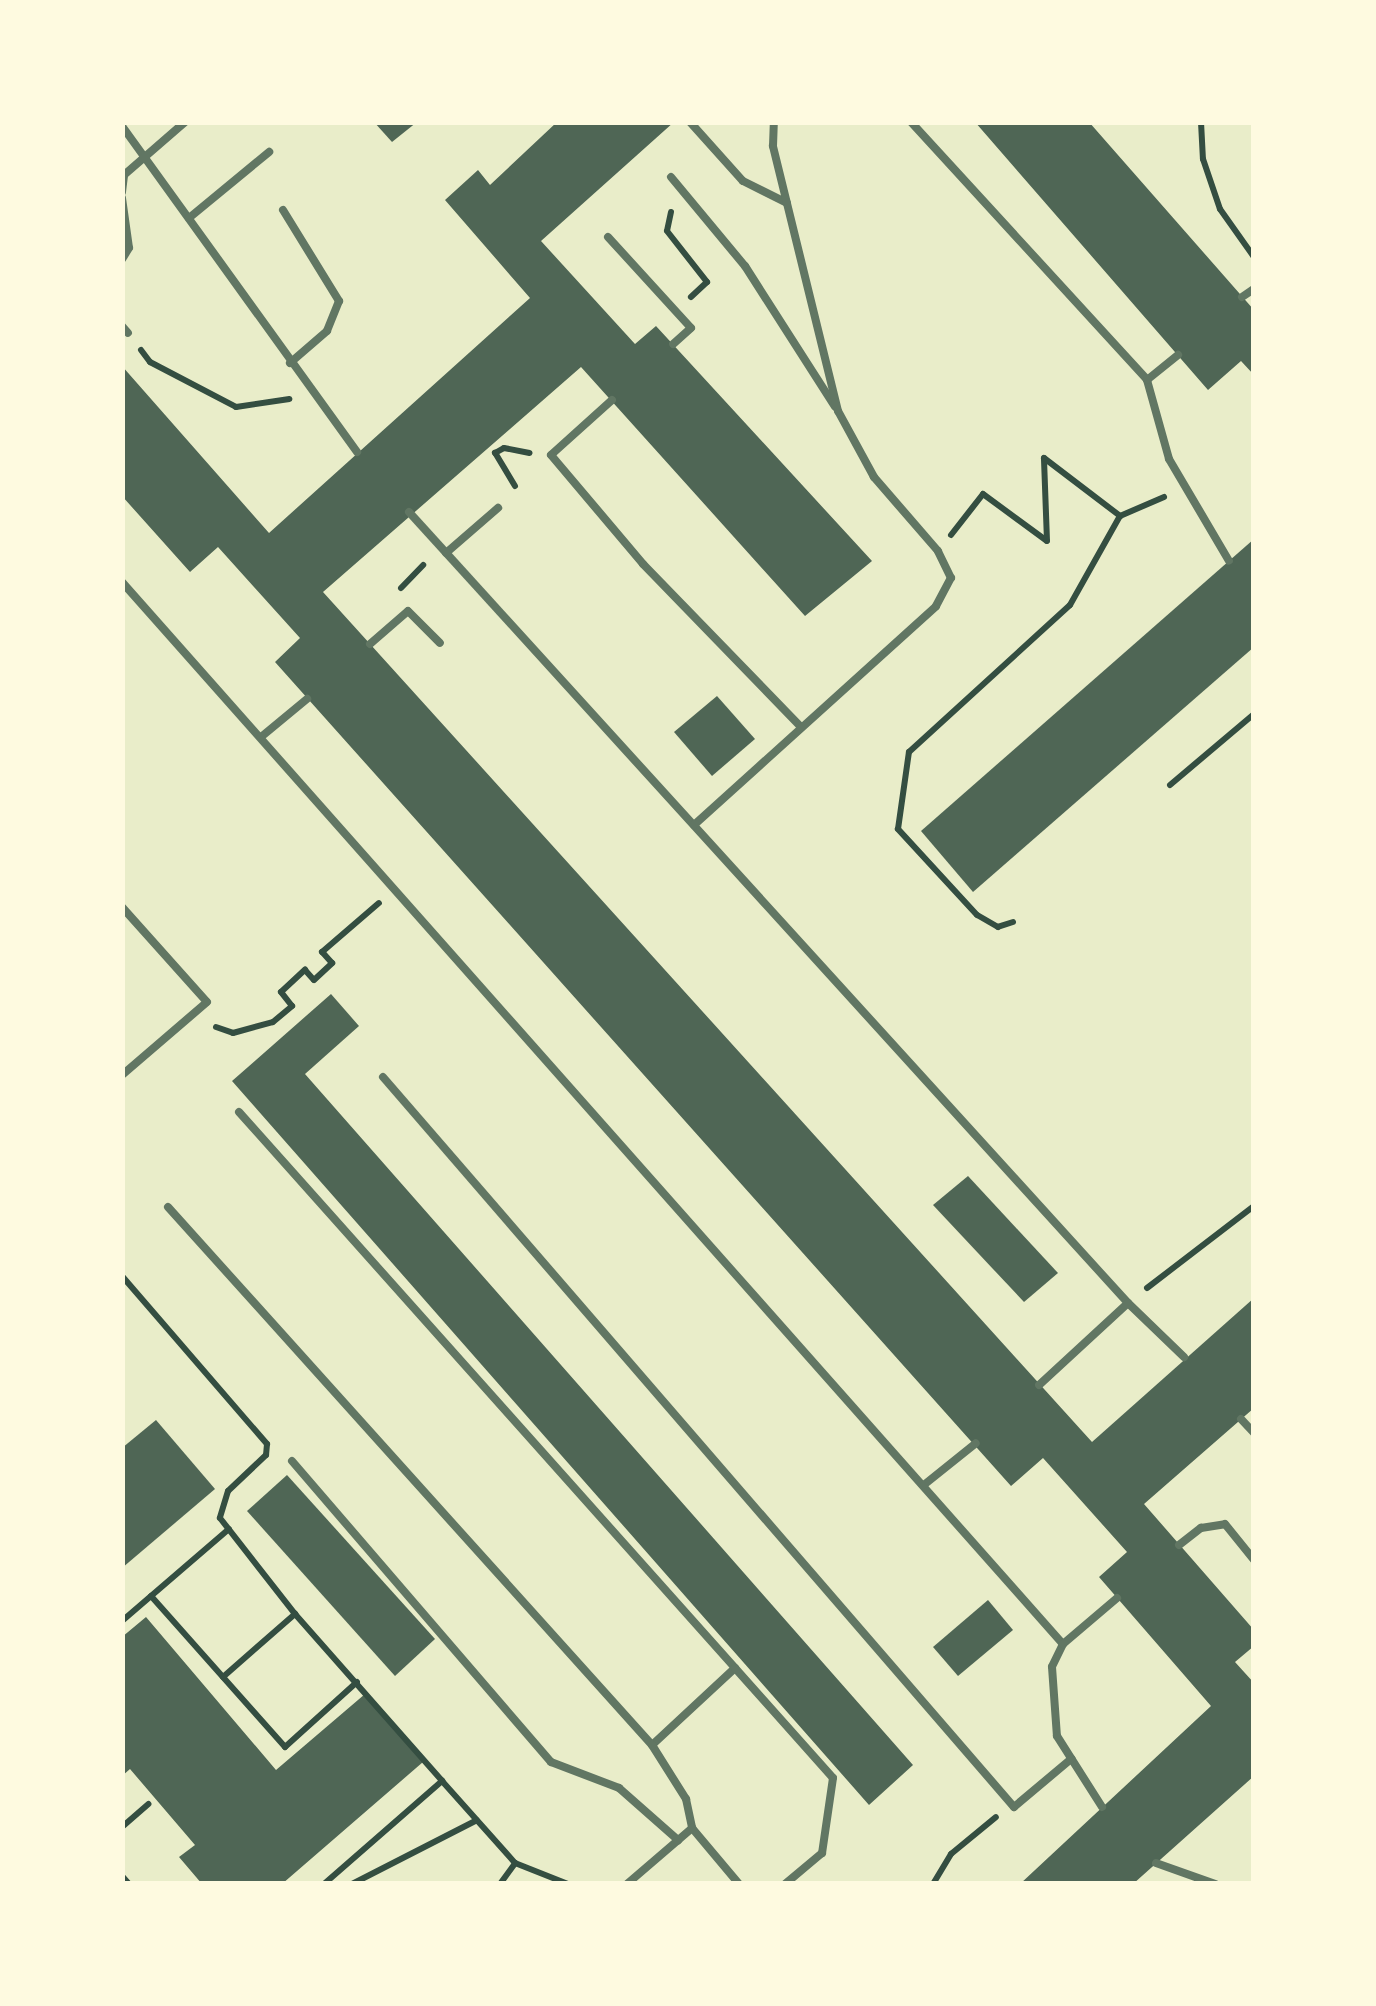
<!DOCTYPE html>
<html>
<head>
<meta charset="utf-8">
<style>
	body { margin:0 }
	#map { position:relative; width:1376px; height:2006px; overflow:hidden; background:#e9edc9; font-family:Arial,sans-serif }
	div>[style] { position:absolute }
	.building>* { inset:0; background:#4f6655 }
	.path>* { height:6px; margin:-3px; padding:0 3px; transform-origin:3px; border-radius:3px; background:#344e41 }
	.service>* { height:8px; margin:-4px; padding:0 4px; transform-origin:4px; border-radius:4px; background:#617663 }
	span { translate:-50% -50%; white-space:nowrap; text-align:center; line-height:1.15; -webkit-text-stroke:10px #fefae0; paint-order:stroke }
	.frame { position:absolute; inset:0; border:125px solid #fefae0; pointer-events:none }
</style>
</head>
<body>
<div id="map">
	<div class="building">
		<i style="clip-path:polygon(374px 122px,417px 122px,392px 142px)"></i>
		<i style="clip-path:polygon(557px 122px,674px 122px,541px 241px,635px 344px,656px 326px,872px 561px,805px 616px,581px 367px,323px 592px,1092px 1442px,1254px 1298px,1254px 1408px,1144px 1504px,1254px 1630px,1254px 1646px,1235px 1662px,1254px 1683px,1254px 1776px,1133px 1884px,1020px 1884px,1211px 1706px,1099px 1577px,1127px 1552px,1043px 1458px,1011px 1486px,275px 662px,300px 638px,218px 547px,190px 572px,122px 496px,122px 366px,269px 533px,530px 298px,445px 200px,478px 170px,490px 185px)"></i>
		<i style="clip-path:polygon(975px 122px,1089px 122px,1254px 310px,1254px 375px,1241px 361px,1208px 390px)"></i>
		<i style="clip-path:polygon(1254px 539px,1254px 647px,973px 892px,921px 831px)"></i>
		<i style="clip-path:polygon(717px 696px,755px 739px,712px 776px,674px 732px)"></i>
		<i style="clip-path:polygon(331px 994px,359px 1026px,305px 1074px,913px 1765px,869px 1805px,232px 1081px)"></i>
		<i style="clip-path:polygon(968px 1176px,1058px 1273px,1024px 1302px,933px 1205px)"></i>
		<i style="clip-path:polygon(156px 1420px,215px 1489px,122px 1568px,122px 1448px)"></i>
		<i style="clip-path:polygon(287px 1475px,435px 1639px,395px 1676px,247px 1511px)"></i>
		<i style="clip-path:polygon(988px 1600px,1013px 1630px,958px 1676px,933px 1647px)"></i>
		<i style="clip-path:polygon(146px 1617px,276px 1770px,365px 1694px,423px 1762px,282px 1884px,202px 1884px,179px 1857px,195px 1845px,130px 1769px,122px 1776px,122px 1637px)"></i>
	</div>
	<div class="path">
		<i style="left:1201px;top:122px;width:37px;rotate:87deg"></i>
		<i style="left:1203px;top:159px;width:53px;rotate:71.2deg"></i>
		<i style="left:1220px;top:209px;width:59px;rotate:54.7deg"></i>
		<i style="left:671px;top:212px;width:19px;rotate:102deg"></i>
		<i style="left:667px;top:231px;width:65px;rotate:51.9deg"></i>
		<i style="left:707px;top:282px;width:22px;rotate:137deg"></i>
		<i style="left:141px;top:350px;width:15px;rotate:53deg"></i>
		<i style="left:150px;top:362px;width:97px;rotate:27.6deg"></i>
		<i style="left:236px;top:407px;width:54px;rotate:-8.6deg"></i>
		<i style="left:515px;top:486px;width:39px;rotate:-121deg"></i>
		<i style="left:495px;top:453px;width:10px;rotate:-29deg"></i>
		<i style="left:504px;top:448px;width:26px;rotate:11deg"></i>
		<i style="left:951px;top:535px;width:52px;rotate:-52deg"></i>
		<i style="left:983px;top:494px;width:79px;rotate:36.3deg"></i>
		<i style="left:1047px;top:541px;width:83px;rotate:-92.1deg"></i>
		<i style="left:1044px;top:458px;width:96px;rotate:37.3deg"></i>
		<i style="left:401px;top:588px;width:32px;rotate:-46deg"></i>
		<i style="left:1170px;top:785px;width:110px;rotate:-40.2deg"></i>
		<i style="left:1013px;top:922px;width:16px;rotate:162deg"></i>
		<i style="left:998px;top:927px;width:24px;rotate:-150deg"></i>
		<i style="left:977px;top:915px;width:117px;rotate:-132.6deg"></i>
		<i style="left:898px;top:829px;width:78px;rotate:-81.9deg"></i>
		<i style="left:909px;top:752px;width:218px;rotate:-42.4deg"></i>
		<i style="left:1070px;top:605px;width:102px;rotate:-60.7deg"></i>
		<i style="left:1120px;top:516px;width:48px;rotate:-23.4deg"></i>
		<i style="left:216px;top:1027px;width:18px;rotate:19deg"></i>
		<i style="left:233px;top:1033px;width:41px;rotate:-15.4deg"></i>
		<i style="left:273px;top:1022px;width:25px;rotate:-40deg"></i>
		<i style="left:292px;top:1006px;width:18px;rotate:-128deg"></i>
		<i style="left:281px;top:992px;width:33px;rotate:-43deg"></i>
		<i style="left:305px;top:970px;width:13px;rotate:48deg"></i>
		<i style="left:314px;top:980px;width:25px;rotate:-43deg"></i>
		<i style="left:332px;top:963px;width:15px;rotate:-132deg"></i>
		<i style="left:322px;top:952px;width:75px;rotate:-40.7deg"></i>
		<i style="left:122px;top:1276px;width:222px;rotate:49.2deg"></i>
		<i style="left:267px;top:1444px;width:11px;rotate:95deg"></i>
		<i style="left:266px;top:1455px;width:52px;rotate:136.5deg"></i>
		<i style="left:228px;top:1491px;width:28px;rotate:107deg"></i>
		<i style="left:220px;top:1518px;width:122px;rotate:52deg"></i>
		<i style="left:295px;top:1614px;width:222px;rotate:48.6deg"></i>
		<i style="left:1147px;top:1288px;width:135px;rotate:-37.5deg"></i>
		<i style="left:151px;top:1596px;width:202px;rotate:48.4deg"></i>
		<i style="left:285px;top:1747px;width:97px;rotate:-42.1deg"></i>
		<i style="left:122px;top:1621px;width:141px;rotate:-40.7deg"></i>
		<i style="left:223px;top:1677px;width:96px;rotate:-41.2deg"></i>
		<i style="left:122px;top:1827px;width:35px;rotate:-41deg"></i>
		<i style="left:122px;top:1876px;width:11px;rotate:49deg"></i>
		<i style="left:324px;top:1884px;width:157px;rotate:-41.1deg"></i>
		<i style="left:442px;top:1781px;width:110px;rotate:48.3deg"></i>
		<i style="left:515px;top:1863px;width:57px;rotate:21.6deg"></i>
		<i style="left:352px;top:1884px;width:140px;rotate:-27.1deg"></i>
		<i style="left:500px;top:1884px;width:26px;rotate:-54deg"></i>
		<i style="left:933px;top:1884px;width:35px;rotate:-59deg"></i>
		<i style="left:951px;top:1854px;width:58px;rotate:-39.4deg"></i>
	</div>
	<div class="service">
		<i style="left:690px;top:122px;width:79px;rotate:48.1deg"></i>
		<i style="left:743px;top:181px;width:49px;rotate:26.6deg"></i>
		<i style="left:911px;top:122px;width:350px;rotate:47.5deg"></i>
		<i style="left:1147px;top:380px;width:82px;rotate:74.4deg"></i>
		<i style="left:1169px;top:459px;width:118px;rotate:59.5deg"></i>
		<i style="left:122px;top:126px;width:402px;rotate:54.2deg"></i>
		<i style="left:671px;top:177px;width:116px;rotate:50.3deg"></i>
		<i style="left:745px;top:266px;width:167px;rotate:57.4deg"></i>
		<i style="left:122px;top:192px;width:17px;rotate:-83deg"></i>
		<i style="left:124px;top:175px;width:81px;rotate:-41deg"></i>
		<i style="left:122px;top:198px;width:50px;rotate:82deg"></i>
		<i style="left:129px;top:248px;width:13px;rotate:122deg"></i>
		<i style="left:283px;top:210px;width:107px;rotate:58.4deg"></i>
		<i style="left:339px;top:301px;width:32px;rotate:112deg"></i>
		<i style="left:327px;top:331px;width:49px;rotate:139.1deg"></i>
		<i style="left:189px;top:218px;width:104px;rotate:-39.5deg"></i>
		<i style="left:608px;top:237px;width:123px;rotate:47.6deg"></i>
		<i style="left:691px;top:328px;width:24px;rotate:138deg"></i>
		<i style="left:1242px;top:297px;width:14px;rotate:-34deg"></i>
		<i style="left:122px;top:326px;width:9px;rotate:49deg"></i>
		<i style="left:1147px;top:380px;width:40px;rotate:-39deg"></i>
		<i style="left:612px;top:400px;width:82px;rotate:138deg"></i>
		<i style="left:551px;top:455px;width:143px;rotate:49.8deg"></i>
		<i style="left:643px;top:564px;width:227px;rotate:45.9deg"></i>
		<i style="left:409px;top:512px;width:1069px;rotate:47.73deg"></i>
		<i style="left:1128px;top:1303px;width:121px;rotate:137.3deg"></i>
		<i style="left:446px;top:553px;width:69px;rotate:-40.9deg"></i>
		<i style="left:122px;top:582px;width:1419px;rotate:48.46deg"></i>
		<i style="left:1063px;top:1644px;width:25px;rotate:116deg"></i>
		<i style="left:1052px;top:1667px;width:69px;rotate:85.9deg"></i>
		<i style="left:1057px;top:1736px;width:84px;rotate:57.6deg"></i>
		<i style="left:370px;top:644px;width:50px;rotate:-41deg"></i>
		<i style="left:408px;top:611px;width:45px;rotate:45deg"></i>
		<i style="left:261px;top:737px;width:60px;rotate:-39.6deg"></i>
		<i style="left:694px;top:825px;width:326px;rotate:-42.1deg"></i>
		<i style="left:936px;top:606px;width:32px;rotate:-62deg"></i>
		<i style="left:951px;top:578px;width:30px;rotate:-116deg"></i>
		<i style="left:938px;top:551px;width:98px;rotate:-130.9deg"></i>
		<i style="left:874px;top:477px;width:75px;rotate:-118.6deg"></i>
		<i style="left:838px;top:411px;width:273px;rotate:-103.8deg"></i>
		<i style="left:773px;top:146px;width:24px;rotate:-88deg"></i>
		<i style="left:122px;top:907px;width:127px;rotate:48.2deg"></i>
		<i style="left:207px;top:1002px;width:112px;rotate:139.3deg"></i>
		<i style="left:383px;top:1077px;width:965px;rotate:49.16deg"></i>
		<i style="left:1014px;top:1807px;width:75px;rotate:-40.1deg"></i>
		<i style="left:239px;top:1112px;width:745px;rotate:48.26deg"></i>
		<i style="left:735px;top:1668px;width:113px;rotate:137.1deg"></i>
		<i style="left:652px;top:1745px;width:64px;rotate:57.8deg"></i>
		<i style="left:686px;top:1799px;width:30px;rotate:78deg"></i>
		<i style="left:692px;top:1828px;width:73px;rotate:50deg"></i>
		<i style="left:168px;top:1207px;width:724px;rotate:48.02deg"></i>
		<i style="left:1128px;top:1303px;width:78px;rotate:44deg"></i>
		<i style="left:1241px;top:1419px;width:19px;rotate:47deg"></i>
		<i style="left:292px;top:1461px;width:397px;rotate:49.3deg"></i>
		<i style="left:551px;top:1762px;width:73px;rotate:20.9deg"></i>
		<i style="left:619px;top:1788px;width:79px;rotate:41.4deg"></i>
		<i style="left:925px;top:1484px;width:65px;rotate:-38.8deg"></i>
		<i style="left:1179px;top:1545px;width:28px;rotate:-38deg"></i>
		<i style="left:1201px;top:1528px;width:24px;rotate:-9deg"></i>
		<i style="left:1225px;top:1524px;width:46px;rotate:51.1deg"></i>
		<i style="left:1063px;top:1644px;width:71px;rotate:-40.4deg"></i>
		<i style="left:735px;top:1668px;width:147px;rotate:48.3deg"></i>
		<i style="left:833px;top:1778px;width:76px;rotate:98.3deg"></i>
		<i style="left:822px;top:1853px;width:48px;rotate:140deg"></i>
		<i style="left:1156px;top:1863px;width:63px;rotate:19.6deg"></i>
		<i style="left:627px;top:1884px;width:86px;rotate:-40.7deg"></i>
	</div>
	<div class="frame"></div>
</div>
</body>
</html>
